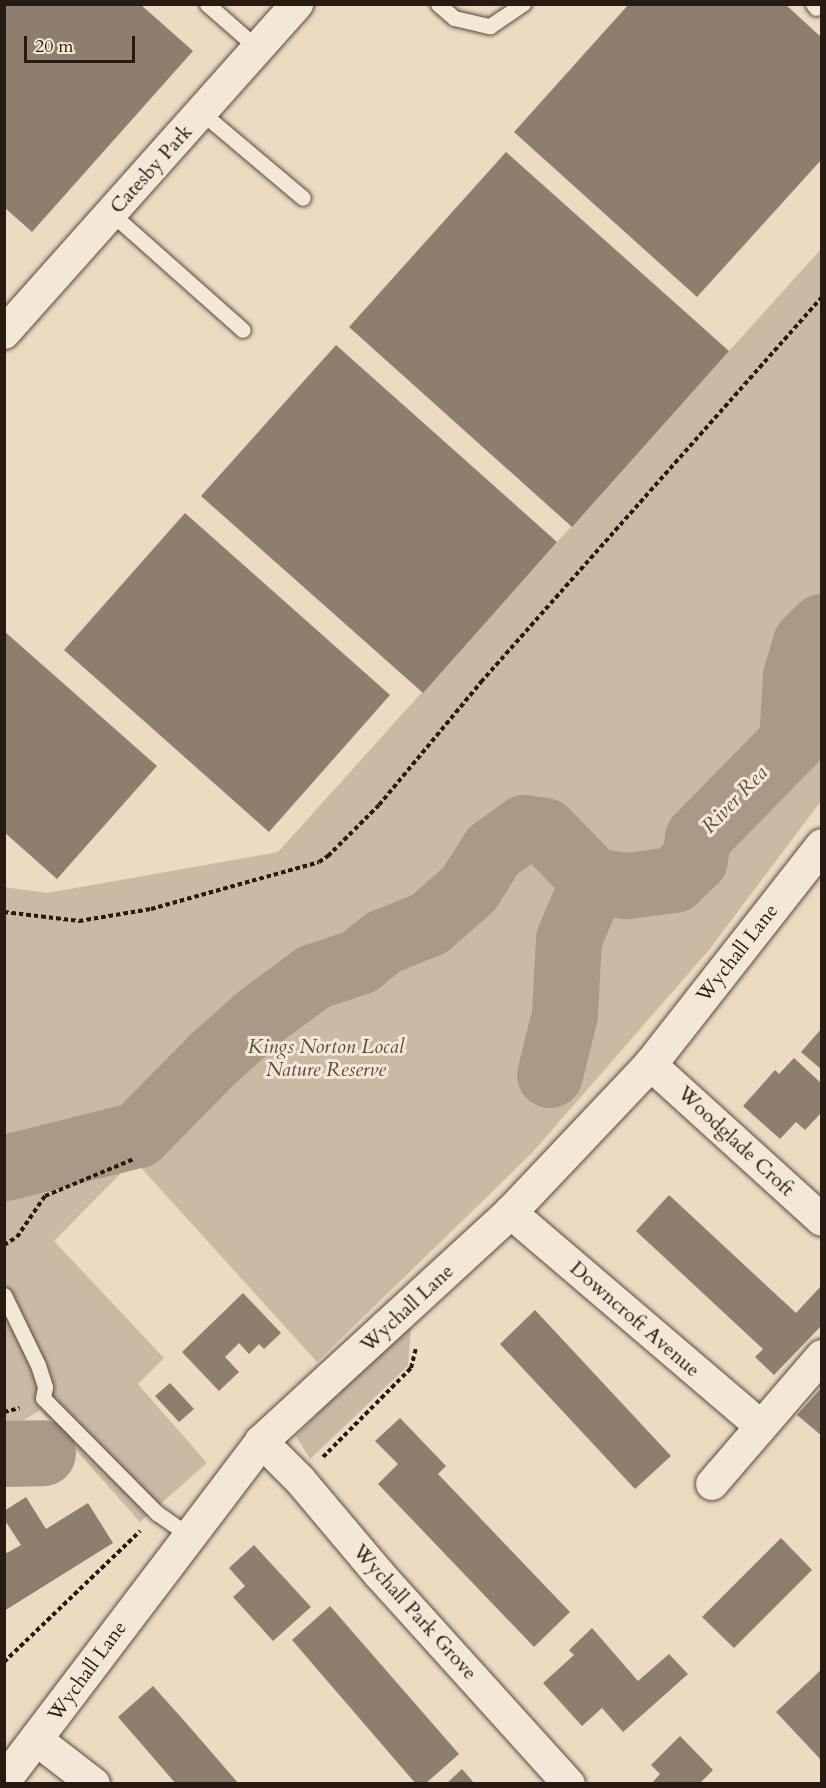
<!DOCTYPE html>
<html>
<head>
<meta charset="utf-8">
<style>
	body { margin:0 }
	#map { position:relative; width:826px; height:1788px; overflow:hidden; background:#ecdbc1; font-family:Cardo,serif }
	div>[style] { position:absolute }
	.green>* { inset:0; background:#cbbaa3 }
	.river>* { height:66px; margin:-33px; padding:0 33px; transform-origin:33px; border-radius:33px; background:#a99986 }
	.building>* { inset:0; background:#8d7e6d }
	.path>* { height:4px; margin-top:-2px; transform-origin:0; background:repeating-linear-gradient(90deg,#271a12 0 4.5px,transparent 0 7.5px) }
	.roads { filter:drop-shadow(0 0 2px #584a3e) drop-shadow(0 0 2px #584a3e) }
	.lane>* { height:15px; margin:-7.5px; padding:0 7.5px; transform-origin:7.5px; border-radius:7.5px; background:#f3e8d7 }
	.street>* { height:32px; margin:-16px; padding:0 16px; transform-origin:16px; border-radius:16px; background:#f3e8d7 }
	.secondary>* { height:33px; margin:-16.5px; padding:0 16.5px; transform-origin:16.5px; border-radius:16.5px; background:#f3e8d7 }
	span { translate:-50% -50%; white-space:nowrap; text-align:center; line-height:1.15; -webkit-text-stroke:6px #f3e8d7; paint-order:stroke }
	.street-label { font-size:20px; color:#271a12 }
	.park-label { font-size:20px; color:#584a3e; font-style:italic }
	.water-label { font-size:21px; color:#5b4d40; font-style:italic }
	.frame { position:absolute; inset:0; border:6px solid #271a12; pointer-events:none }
	.scale { position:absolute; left:24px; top:36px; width:111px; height:27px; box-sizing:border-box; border:3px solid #271a12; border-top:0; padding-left:8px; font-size:18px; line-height:21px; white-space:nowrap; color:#271a12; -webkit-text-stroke:4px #f3e8d7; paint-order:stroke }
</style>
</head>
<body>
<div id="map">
	<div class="green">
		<i style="clip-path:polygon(821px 249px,821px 801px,709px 950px,532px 1153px,317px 1362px,134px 1160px,54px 1241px,164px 1358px,138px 1384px,207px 1463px,140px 1522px,40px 1410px,5px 1432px,4px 887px,47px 893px,278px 852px)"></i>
		<i style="clip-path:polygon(412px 1317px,408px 1366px,310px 1459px,296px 1436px)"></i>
	</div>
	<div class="river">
		<i style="left:594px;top:881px;width:33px;rotate:9deg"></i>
		<i style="left:627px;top:886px;width:47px;rotate:-7.3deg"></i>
		<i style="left:674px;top:880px;width:29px;rotate:-44deg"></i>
		<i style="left:695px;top:860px;width:22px;rotate:-82deg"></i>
		<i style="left:698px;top:838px;width:134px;rotate:-45.6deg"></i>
		<i style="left:792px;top:742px;width:66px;rotate:-86.5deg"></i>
		<i style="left:796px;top:676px;width:34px;rotate:-73deg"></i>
		<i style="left:806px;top:643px;width:23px;rotate:-45deg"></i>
		<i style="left:550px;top:1075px;width:62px;rotate:-76deg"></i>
		<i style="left:565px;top:1015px;width:76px;rotate:-87deg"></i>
		<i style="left:569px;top:939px;width:63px;rotate:-66.7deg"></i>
		<i style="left:6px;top:1168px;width:136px;rotate:-14deg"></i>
		<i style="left:138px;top:1135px;width:110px;rotate:-45.4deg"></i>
		<i style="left:215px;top:1057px;width:62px;rotate:-41.7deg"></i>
		<i style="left:261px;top:1016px;width:66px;rotate:-36.3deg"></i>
		<i style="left:314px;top:977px;width:47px;rotate:-18.4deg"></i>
		<i style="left:359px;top:962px;width:32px;rotate:-39deg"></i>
		<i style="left:384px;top:942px;width:48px;rotate:-21.8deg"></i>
		<i style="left:429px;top:924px;width:53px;rotate:-41.2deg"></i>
		<i style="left:469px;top:889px;width:45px;rotate:-57.7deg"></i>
		<i style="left:493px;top:851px;width:39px;rotate:-36deg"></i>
		<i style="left:525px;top:828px;width:20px;rotate:9deg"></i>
		<i style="left:545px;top:831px;width:70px;rotate:45.6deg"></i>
		<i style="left:4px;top:1454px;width:39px;rotate:-1deg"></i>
	</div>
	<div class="building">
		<i style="clip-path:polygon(4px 4px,140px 4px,193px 51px,32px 232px,4px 207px)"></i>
		<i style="clip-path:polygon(629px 4px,785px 4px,822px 38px,822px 159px,697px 297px,514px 132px)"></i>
		<i style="clip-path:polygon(506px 152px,729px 351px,572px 527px,349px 327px)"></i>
		<i style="clip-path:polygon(336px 345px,557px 542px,423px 693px,201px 496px)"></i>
		<i style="clip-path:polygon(185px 513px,390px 695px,269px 832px,64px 650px)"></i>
		<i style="clip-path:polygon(4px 631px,157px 766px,57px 879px,4px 832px)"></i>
		<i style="clip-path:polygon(822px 1028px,822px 1070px,801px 1052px)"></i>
		<i style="clip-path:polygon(794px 1058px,822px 1084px,822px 1112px,805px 1130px,796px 1122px,780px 1139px,743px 1106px,775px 1070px,779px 1074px)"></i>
		<i style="clip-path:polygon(669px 1195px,796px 1313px,822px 1285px,822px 1325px,774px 1375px,755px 1357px,763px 1349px,636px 1231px)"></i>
		<i style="clip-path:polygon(243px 1293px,281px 1333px,264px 1349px,259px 1344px,249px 1354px,239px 1343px,225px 1357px,239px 1372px,219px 1391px,182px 1352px)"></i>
		<i style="clip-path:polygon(535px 1310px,671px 1456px,635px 1489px,500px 1344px)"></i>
		<i style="clip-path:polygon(170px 1383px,194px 1409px,179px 1422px,155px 1396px)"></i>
		<i style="clip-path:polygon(822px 1387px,822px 1436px,797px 1415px)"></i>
		<i style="clip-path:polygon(400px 1418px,446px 1466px,438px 1474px,570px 1612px,534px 1647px,378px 1484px,398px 1464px,375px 1441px)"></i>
		<i style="clip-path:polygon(26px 1497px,46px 1529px,88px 1503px,113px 1543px,4px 1611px,4px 1550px,7px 1553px,21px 1545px,4px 1519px,4px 1511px)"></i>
		<i style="clip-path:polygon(781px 1538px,812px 1570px,734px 1648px,702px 1617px)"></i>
		<i style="clip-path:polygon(254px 1545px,311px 1607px,273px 1641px,233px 1597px,245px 1586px,229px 1568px)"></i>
		<i style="clip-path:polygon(330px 1606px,459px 1754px,425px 1784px,416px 1784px,292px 1640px)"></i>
		<i style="clip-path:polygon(592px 1628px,638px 1681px,669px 1654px,688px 1674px,623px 1732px,602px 1708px,582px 1726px,543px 1683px,574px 1655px,569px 1650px)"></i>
		<i style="clip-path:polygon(822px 1669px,822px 1761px,776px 1712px)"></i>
		<i style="clip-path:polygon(153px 1686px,187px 1724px,239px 1784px,176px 1784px,151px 1755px,118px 1717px)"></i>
		<i style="clip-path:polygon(680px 1736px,713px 1770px,699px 1784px,651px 1784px,660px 1774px,651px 1765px)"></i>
		<i style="clip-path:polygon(462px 1769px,475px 1784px,446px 1784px)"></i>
	</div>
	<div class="path">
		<i style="left:4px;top:912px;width:76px;rotate:6.8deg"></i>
		<i style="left:79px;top:921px;width:73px;rotate:-9.5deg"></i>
		<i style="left:151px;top:909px;width:174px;rotate:-15.6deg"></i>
		<i style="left:319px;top:862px;width:11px;rotate:-34deg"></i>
		<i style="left:328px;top:856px;width:72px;rotate:-45deg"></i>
		<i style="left:379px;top:805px;width:160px;rotate:-50.3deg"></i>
		<i style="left:481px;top:682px;width:514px;rotate:-48.47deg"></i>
		<i style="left:4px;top:1245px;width:15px;rotate:-32deg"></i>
		<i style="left:17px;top:1237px;width:50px;rotate:-55.7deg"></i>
		<i style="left:45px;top:1196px;width:96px;rotate:-22.6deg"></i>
		<i style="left:4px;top:1412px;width:16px;rotate:-14deg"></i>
		<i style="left:323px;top:1457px;width:125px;rotate:-45.3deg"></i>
		<i style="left:411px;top:1368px;width:21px;rotate:-76deg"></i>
		<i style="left:4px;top:1662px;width:189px;rotate:-43.9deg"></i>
	</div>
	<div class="roads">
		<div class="lane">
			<i style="left:207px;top:4px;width:67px;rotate:41.3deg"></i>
			<i style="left:438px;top:4px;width:21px;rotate:41deg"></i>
			<i style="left:454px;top:18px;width:37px;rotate:13deg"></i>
			<i style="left:490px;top:26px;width:40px;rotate:-34deg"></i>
			<i style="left:813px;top:4px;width:5px;rotate:53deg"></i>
			<i style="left:201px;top:112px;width:133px;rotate:40.1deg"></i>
			<i style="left:111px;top:213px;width:176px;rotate:41.6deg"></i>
			<i style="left:4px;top:1295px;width:78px;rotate:64.1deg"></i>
			<i style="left:38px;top:1365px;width:23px;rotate:72deg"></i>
			<i style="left:45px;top:1387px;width:11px;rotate:100deg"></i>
			<i style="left:43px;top:1398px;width:162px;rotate:45.3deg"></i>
			<i style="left:157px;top:1513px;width:38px;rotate:35deg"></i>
		</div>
		<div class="street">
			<i style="left:4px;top:333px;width:441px;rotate:-48.3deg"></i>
			<i style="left:650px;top:1064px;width:232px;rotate:42.2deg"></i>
			<i style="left:510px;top:1212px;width:328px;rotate:40.5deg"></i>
			<i style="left:261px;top:1441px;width:55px;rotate:45deg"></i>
			<i style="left:300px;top:1480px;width:124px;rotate:49.9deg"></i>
			<i style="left:380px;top:1575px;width:282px;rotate:47.9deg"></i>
			<i style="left:712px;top:1484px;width:169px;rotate:-49.3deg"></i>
			<i style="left:37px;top:1740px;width:72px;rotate:37.7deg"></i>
		</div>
		<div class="secondary">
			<i style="left:4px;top:1780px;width:425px;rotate:-52.8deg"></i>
			<i style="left:261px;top:1441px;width:338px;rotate:-42.6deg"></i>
			<i style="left:510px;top:1212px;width:204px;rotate:-46.6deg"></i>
			<i style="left:650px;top:1064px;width:278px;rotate:-51.9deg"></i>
		</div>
	</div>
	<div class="street-label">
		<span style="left:151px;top:169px;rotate:-48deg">Catesby Park</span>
		<span style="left:737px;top:953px;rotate:-52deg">Wychall Lane</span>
		<span style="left:736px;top:1141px;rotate:43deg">Woodglade Croft</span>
		<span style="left:407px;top:1308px;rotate:-43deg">Wychall Lane</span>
		<span style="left:635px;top:1319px;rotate:41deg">Downcroft Avenue</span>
		<span style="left:415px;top:1612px;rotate:48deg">Wychall Park Grove</span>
		<span style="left:87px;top:1671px;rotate:-54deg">Wychall Lane</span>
	</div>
	<div class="park-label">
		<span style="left:326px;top:1058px">Kings Norton Local<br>Nature Reserve</span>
	</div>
	<div class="water-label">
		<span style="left:735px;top:800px;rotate:-46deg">River Rea</span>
	</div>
	<div class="frame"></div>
	<div class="scale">20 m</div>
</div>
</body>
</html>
